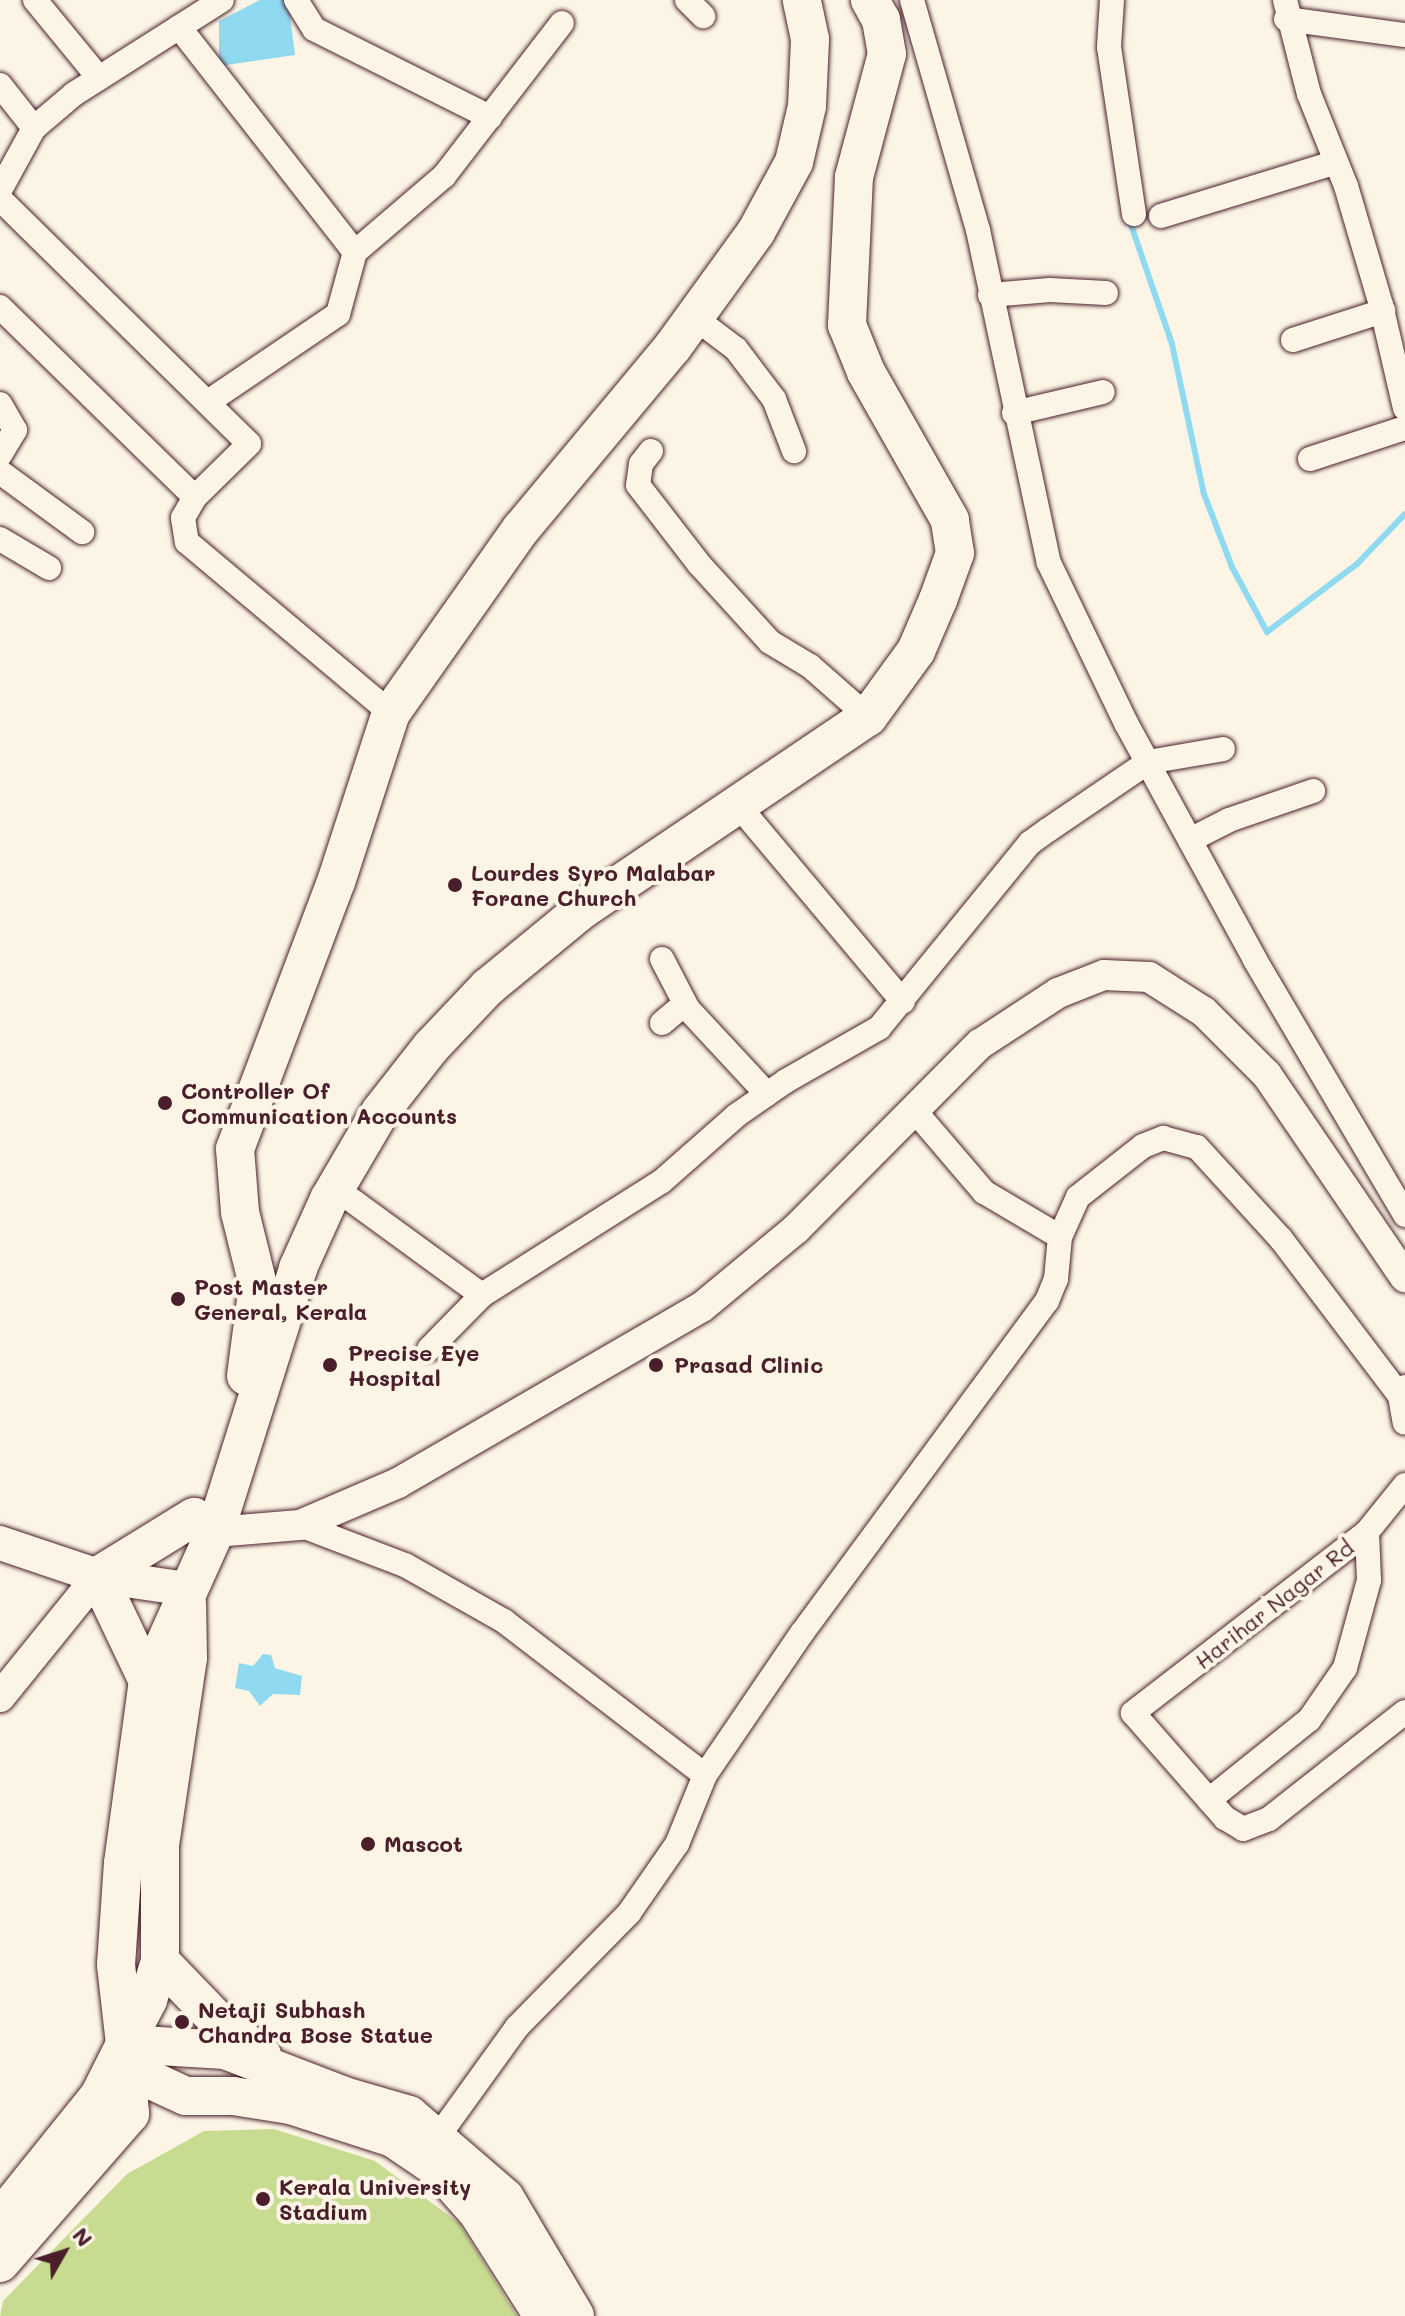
<!DOCTYPE html>
<html>
<head>
<meta charset="utf-8">
<style>
	body { margin:0 }
	#map { position:relative; width:1405px; height:2316px; overflow:hidden; background:#fcf5e5; font-family:Mali,sans-serif }
	div>[style] { position:absolute }
	.green>* { inset:0; background:#c8dc91 }
	.water>* { inset:0; background:#90daf1 }
	.stream>* { height:6px; margin:-3px; padding:0 3px; transform-origin:3px; border-radius:3px; background:#90daf1 }
	.roads { filter:drop-shadow(0 0 2px #4a1f2b) drop-shadow(0 0 2px #4a1f2b) }
	.minor>* { height:24px; margin:-12px; padding:0 12px; transform-origin:12px; border-radius:12px; background:#fcf5e5 }
	.tertiary>* { height:30px; margin:-15px; padding:0 15px; transform-origin:15px; border-radius:15px; background:#fcf5e5 }
	.secondary>* { height:34px; margin:-17px; padding:0 17px; transform-origin:17px; border-radius:17px; background:#fcf5e5 }
	.primary>* { height:38px; margin:-19px; padding:0 19px; transform-origin:19px; border-radius:19px; background:#fcf5e5 }
	.dots>* { width:22px; height:22px; translate:-50% -50%; box-sizing:border-box; border:4px solid #fcf5e5; border-radius:50% }
	span { translate:-50% -50%; white-space:nowrap; text-align:center; line-height:1.15; -webkit-text-stroke:8px #fcf5e5; paint-order:stroke }
	.poi-label { font-size:22px; color:#4a1f2b; font-weight:700 }
	.left { translate:0 -50%; text-align:left }
	.street-label { font-size:22px; color:#4a1f2b }
	.north { position:absolute; left:24px; top:2212px; width:80px; height:80px; -webkit-text-stroke:6px #fcf5e5; paint-order:stroke; rotate:51deg; font-size:22px; font-weight:700; line-height:32px; text-align:center; color:#4a1f2b }
	.north::after { content:''; display:block; margin:auto; width:28px; height:36px; background:#4a1f2b; clip-path:polygon(50% 0,100% 100%,50% 72%,0 100%) }
</style>
</head>
<body>
<div id="map">
	<div class="green">
		<i style="clip-path:polygon(274px 2129px,375px 2161px,459px 2223px,517px 2316px,0 2316px,3px 2301px,127px 2174px,204px 2131px)"></i>
	</div>
	<div class="water">
		<i style="clip-path:polygon(260px 0,288px 0,295px 55px,219px 66px,219px 21px)"></i>
		<i style="clip-path:polygon(263px 1654px,271px 1655px,275px 1668px,302px 1676px,300px 1695px,273px 1694px,260px 1706px,249px 1691px,235px 1688px,239px 1663px,253px 1666px)"></i>
	</div>
	<div class="stream">
		<i style="left:1129px;top:219px;width:132px;rotate:71deg"></i>
		<i style="left:1172px;top:344px;width:153px;rotate:78deg"></i>
		<i style="left:1204px;top:494px;width:78px;rotate:69deg"></i>
		<i style="left:1232px;top:567px;width:74px;rotate:61.7deg"></i>
		<i style="left:1267px;top:632px;width:113px;rotate:-37.1deg"></i>
		<i style="left:1357px;top:564px;width:69px;rotate:-46.2deg"></i>
	</div>
	<div class="roads">
		<div class="minor">
			<i style="left:35px;top:0;width:101px;rotate:50.6deg"></i>
			<i style="left:296px;top:0;width:34px;rotate:58deg"></i>
			<i style="left:314px;top:29px;width:197px;rotate:26.6deg"></i>
			<i style="left:687px;top:0;width:23px;rotate:45deg"></i>
			<i style="left:912px;top:0;width:239px;rotate:74deg"></i>
			<i style="left:978px;top:230px;width:340px;rotate:78deg"></i>
			<i style="left:1049px;top:563px;width:178px;rotate:64.3deg"></i>
			<i style="left:1126px;top:723px;width:270px;rotate:61.4deg"></i>
			<i style="left:1255px;top:960px;width:296px;rotate:59.5deg"></i>
			<i style="left:1112px;top:0;width:47px;rotate:93.7deg"></i>
			<i style="left:1109px;top:47px;width:169px;rotate:81.5deg"></i>
			<i style="left:1285px;top:0;width:97px;rotate:75.7deg"></i>
			<i style="left:1309px;top:94px;width:99px;rotate:68.1deg"></i>
			<i style="left:1346px;top:186px;width:124px;rotate:73.6deg"></i>
			<i style="left:1381px;top:305px;width:106px;rotate:76.9deg"></i>
			<i style="left:1286px;top:19px;width:120px;rotate:7.7deg"></i>
			<i style="left:179px;top:27px;width:286px;rotate:52deg"></i>
			<i style="left:0;top:85px;width:55px;rotate:51.7deg"></i>
			<i style="left:34px;top:128px;width:71px;rotate:118.7deg"></i>
			<i style="left:34px;top:128px;width:52px;rotate:-40.4deg"></i>
			<i style="left:74px;top:94px;width:175px;rotate:-32.4deg"></i>
			<i style="left:0;top:199px;width:349px;rotate:44.5deg"></i>
			<i style="left:249px;top:444px;width:76px;rotate:135.5deg"></i>
			<i style="left:195px;top:497px;width:24px;rotate:120deg"></i>
			<i style="left:183px;top:518px;width:24px;rotate:81deg"></i>
			<i style="left:187px;top:542px;width:266px;rotate:40deg"></i>
			<i style="left:1161px;top:216px;width:183px;rotate:-17.1deg"></i>
			<i style="left:990px;top:295px;width:60px;rotate:-4.8deg"></i>
			<i style="left:1050px;top:290px;width:56px;rotate:3.1deg"></i>
			<i style="left:0;top:307px;width:272px;rotate:44.3deg"></i>
			<i style="left:695px;top:318px;width:51px;rotate:37.1deg"></i>
			<i style="left:736px;top:349px;width:63px;rotate:52.8deg"></i>
			<i style="left:774px;top:399px;width:56px;rotate:69deg"></i>
			<i style="left:1293px;top:340px;width:95px;rotate:-17.9deg"></i>
			<i style="left:208px;top:402px;width:157px;rotate:-34.1deg"></i>
			<i style="left:338px;top:314px;width:64px;rotate:-74.7deg"></i>
			<i style="left:355px;top:252px;width:117px;rotate:-40.5deg"></i>
			<i style="left:444px;top:176px;width:193px;rotate:-52.4deg"></i>
			<i style="left:0;top:404px;width:30px;rotate:60deg"></i>
			<i style="left:15px;top:430px;width:29px;rotate:121deg"></i>
			<i style="left:1014px;top:413px;width:91px;rotate:-13.3deg"></i>
			<i style="left:651px;top:451px;width:16px;rotate:128deg"></i>
			<i style="left:641px;top:464px;width:21px;rotate:98deg"></i>
			<i style="left:638px;top:485px;width:100px;rotate:52.3deg"></i>
			<i style="left:699px;top:564px;width:105px;rotate:47.7deg"></i>
			<i style="left:770px;top:642px;width:47px;rotate:31deg"></i>
			<i style="left:810px;top:666px;width:77px;rotate:41.3deg"></i>
			<i style="left:1310px;top:459px;width:100px;rotate:-18.1deg"></i>
			<i style="left:0;top:472px;width:102px;rotate:36.2deg"></i>
			<i style="left:0;top:539px;width:57px;rotate:30.6deg"></i>
			<i style="left:737px;top:804px;width:258px;rotate:50deg"></i>
			<i style="left:1190px;top:840px;width:44px;rotate:-27.1deg"></i>
			<i style="left:1229px;top:820px;width:89px;rotate:-19deg"></i>
			<i style="left:662px;top:959px;width:56px;rotate:62.5deg"></i>
			<i style="left:688px;top:1009px;width:116px;rotate:47.1deg"></i>
			<i style="left:662px;top:1023px;width:30px;rotate:-40deg"></i>
			<i style="left:914px;top:1110px;width:108px;rotate:49.5deg"></i>
			<i style="left:984px;top:1192px;width:88px;rotate:30.6deg"></i>
			<i style="left:1060px;top:1237px;width:44px;rotate:-65.8deg"></i>
			<i style="left:1078px;top:1197px;width:83px;rotate:-38.1deg"></i>
			<i style="left:1143px;top:1146px;width:22px;rotate:-22deg"></i>
			<i style="left:1163px;top:1138px;width:35px;rotate:15deg"></i>
			<i style="left:1197px;top:1147px;width:125px;rotate:47.6deg"></i>
			<i style="left:1281px;top:1239px;width:197px;rotate:52.8deg"></i>
			<i style="left:335px;top:1188px;width:182px;rotate:36.1deg"></i>
			<i style="left:482px;top:1295px;width:212px;rotate:-32.3deg"></i>
			<i style="left:661px;top:1182px;width:101px;rotate:-41.4deg"></i>
			<i style="left:737px;top:1115px;width:60px;rotate:-34.8deg"></i>
			<i style="left:786px;top:1081px;width:107px;rotate:-29.7deg"></i>
			<i style="left:879px;top:1028px;width:239px;rotate:-50.8deg"></i>
			<i style="left:1030px;top:843px;width:22px;rotate:-36deg"></i>
			<i style="left:1048px;top:830px;width:121px;rotate:-34.2deg"></i>
			<i style="left:1148px;top:762px;width:76px;rotate:-9.8deg"></i>
			<i style="left:429px;top:1349px;width:76px;rotate:-45.5deg"></i>
			<i style="left:1405px;top:1387px;width:10px;rotate:119deg"></i>
			<i style="left:1400px;top:1396px;width:27px;rotate:80deg"></i>
			<i style="left:1405px;top:1485px;width:60px;rotate:129deg"></i>
			<i style="left:1367px;top:1532px;width:296px;rotate:142.3deg"></i>
			<i style="left:1133px;top:1713px;width:140px;rotate:48.8deg"></i>
			<i style="left:1225px;top:1818px;width:21px;rotate:31deg"></i>
			<i style="left:1243px;top:1829px;width:28px;rotate:-21deg"></i>
			<i style="left:1269px;top:1819px;width:173px;rotate:-38.2deg"></i>
			<i style="left:300px;top:1525px;width:112px;rotate:20.9deg"></i>
			<i style="left:405px;top:1565px;width:114px;rotate:29.5deg"></i>
			<i style="left:504px;top:1621px;width:253px;rotate:37.5deg"></i>
			<i style="left:1209px;top:1800px;width:128px;rotate:-38.7deg"></i>
			<i style="left:1309px;top:1720px;width:63px;rotate:-55.3deg"></i>
			<i style="left:1345px;top:1668px;width:91px;rotate:-74.7deg"></i>
			<i style="left:1369px;top:1580px;width:48px;rotate:-92.4deg"></i>
			<i style="left:437px;top:2138px;width:137px;rotate:-54.2deg"></i>
			<i style="left:517px;top:2027px;width:160px;rotate:-45.5deg"></i>
			<i style="left:629px;top:1913px;width:84px;rotate:-55.2deg"></i>
			<i style="left:677px;top:1844px;width:74px;rotate:-67.9deg"></i>
			<i style="left:705px;top:1775px;width:172px;rotate:-55.7deg"></i>
			<i style="left:802px;top:1633px;width:413px;rotate:-53.6deg"></i>
			<i style="left:1047px;top:1301px;width:24px;rotate:-68deg"></i>
			<i style="left:1056px;top:1279px;width:42px;rotate:-84.6deg"></i>
		</div>
		<div class="tertiary">
			<i style="left:198px;top:1525px;width:18px;rotate:22deg"></i>
			<i style="left:215px;top:1532px;width:85px;rotate:-4.7deg"></i>
			<i style="left:300px;top:1525px;width:107px;rotate:-23.2deg"></i>
			<i style="left:398px;top:1483px;width:351px;rotate:-30.1deg"></i>
			<i style="left:702px;top:1307px;width:122px;rotate:-39.7deg"></i>
			<i style="left:796px;top:1229px;width:261px;rotate:-45.2deg"></i>
			<i style="left:980px;top:1044px;width:93px;rotate:-33.2deg"></i>
			<i style="left:1058px;top:993px;width:49px;rotate:-21.4deg"></i>
			<i style="left:1104px;top:975px;width:45px;rotate:2.5deg"></i>
			<i style="left:1149px;top:977px;width:65px;rotate:32.5deg"></i>
			<i style="left:1204px;top:1012px;width:89px;rotate:45deg"></i>
			<i style="left:1267px;top:1075px;width:245px;rotate:55.7deg"></i>
			<i style="left:0;top:1697px;width:156px;rotate:-51deg"></i>
		</div>
		<div class="secondary">
			<i style="left:0;top:1543px;width:103px;rotate:18.6deg"></i>
			<i style="left:98px;top:1576px;width:90px;rotate:8.3deg"></i>
		</div>
		<div class="primary">
			<i style="left:246px;top:1376px;width:92px;rotate:-82.5deg"></i>
			<i style="left:258px;top:1285px;width:75px;rotate:-103.9deg"></i>
			<i style="left:240px;top:1212px;width:63px;rotate:-94.5deg"></i>
			<i style="left:235px;top:1149px;width:285px;rotate:-69.3deg"></i>
			<i style="left:336px;top:882px;width:178px;rotate:-72deg"></i>
			<i style="left:391px;top:713px;width:225px;rotate:-54.8deg"></i>
			<i style="left:521px;top:529px;width:236px;rotate:-50.2deg"></i>
			<i style="left:672px;top:348px;width:143px;rotate:-54.1deg"></i>
			<i style="left:756px;top:232px;width:80px;rotate:-61.5deg"></i>
			<i style="left:794px;top:162px;width:57px;rotate:-76.9deg"></i>
			<i style="left:807px;top:106px;width:67px;rotate:-87.4deg"></i>
			<i style="left:810px;top:39px;width:40px;rotate:-102deg"></i>
			<i style="left:148px;top:1681px;width:116px;rotate:-115.5deg"></i>
			<i style="left:98px;top:1576px;width:113px;rotate:-31.6deg"></i>
			<i style="left:160px;top:1961px;width:79px;rotate:46deg"></i>
			<i style="left:215px;top:2018px;width:60px;rotate:38.2deg"></i>
			<i style="left:125px;top:2044px;width:100px;rotate:3.4deg"></i>
			<i style="left:225px;top:2050px;width:128px;rotate:21.1deg"></i>
			<i style="left:344px;top:2096px;width:68px;rotate:16.3deg"></i>
			<i style="left:409px;top:2115px;width:127px;rotate:40.8deg"></i>
			<i style="left:505px;top:2198px;width:137px;rotate:59.3deg"></i>
			<i style="left:125px;top:2044px;width:44px;rotate:54.2deg"></i>
			<i style="left:151px;top:2080px;width:38px;rotate:25deg"></i>
			<i style="left:186px;top:2096px;width:47px"></i>
			<i style="left:233px;top:2096px;width:58px;rotate:9deg"></i>
			<i style="left:290px;top:2105px;width:108px;rotate:17.8deg"></i>
			<i style="left:393px;top:2138px;width:57px;rotate:34.2deg"></i>
			<i style="left:440px;top:2170px;width:57px;rotate:48.5deg"></i>
			<i style="left:478px;top:2213px;width:122px;rotate:57.7deg"></i>
			<i style="left:0;top:2219px;width:158px;rotate:-51.2deg"></i>
			<i style="left:99px;top:2096px;width:58px;rotate:-63.4deg"></i>
			<i style="left:125px;top:2044px;width:80px;rotate:-96.5deg"></i>
			<i style="left:116px;top:1965px;width:102px;rotate:-86.1deg"></i>
			<i style="left:123px;top:1863px;width:184px;rotate:-82.2deg"></i>
			<i style="left:148px;top:1681px;width:163px;rotate:-65.8deg"></i>
			<i style="left:215px;top:1532px;width:277px;rotate:-72.5deg"></i>
			<i style="left:298px;top:1268px;width:76px;rotate:-65.8deg"></i>
			<i style="left:329px;top:1199px;width:101px;rotate:-59.6deg"></i>
			<i style="left:380px;top:1112px;width:83px;rotate:-51.9deg"></i>
			<i style="left:431px;top:1047px;width:83px;rotate:-46.5deg"></i>
			<i style="left:488px;top:987px;width:123px;rotate:-39.4deg"></i>
			<i style="left:583px;top:909px;width:344px;rotate:-34deg"></i>
			<i style="left:868px;top:717px;width:82px;rotate:-54deg"></i>
			<i style="left:916px;top:651px;width:56px;rotate:-66.7deg"></i>
			<i style="left:938px;top:600px;width:50px;rotate:-70.1deg"></i>
			<i style="left:955px;top:553px;width:33px;rotate:-99deg"></i>
			<i style="left:950px;top:520px;width:170px;rotate:-119.6deg"></i>
			<i style="left:866px;top:372px;width:51px;rotate:-112deg"></i>
			<i style="left:847px;top:325px;width:148px;rotate:-87.3deg"></i>
			<i style="left:854px;top:177px;width:127px;rotate:-75deg"></i>
			<i style="left:887px;top:54px;width:35px;rotate:-100deg"></i>
			<i style="left:881px;top:20px;width:23px;rotate:-119deg"></i>
			<i style="left:0;top:2263px;width:198px;rotate:-48.9deg"></i>
			<i style="left:130px;top:2114px;width:70px;rotate:-94.1deg"></i>
			<i style="left:125px;top:2044px;width:50px;rotate:-62.4deg"></i>
			<i style="left:148px;top:2000px;width:41px;rotate:-72.9deg"></i>
			<i style="left:160px;top:1961px;width:116px;rotate:-90deg"></i>
			<i style="left:160px;top:1845px;width:189px;rotate:-81.5deg"></i>
			<i style="left:188px;top:1658px;width:55px;rotate:-91deg"></i>
		</div>
	</div>
	<div class="dots">
		<i style="left:455px;top:885px;background:#4a1f2b"></i>
		<i style="left:165px;top:1103px;background:#4a1f2b"></i>
		<i style="left:178px;top:1299px;background:#4a1f2b"></i>
		<i style="left:330px;top:1365px;background:#4a1f2b"></i>
		<i style="left:656px;top:1365px;background:#4a1f2b"></i>
		<i style="left:368px;top:1844px;background:#4a1f2b"></i>
		<i style="left:182px;top:2022px;background:#4a1f2b"></i>
		<i style="left:263px;top:2199px;background:#4a1f2b"></i>
	</div>
	<div class="poi-label">
		<span class="left" style="left:471px;top:885px">Lourdes Syro Malabar<br>Forane Church</span>
		<span class="left" style="left:181px;top:1103px">Controller Of<br>Communication Accounts</span>
		<span class="left" style="left:194px;top:1299px">Post Master<br>General, Kerala</span>
		<span class="left" style="left:348px;top:1365px">Precise Eye<br>Hospital</span>
		<span class="left" style="left:674px;top:1365px">Prasad Clinic</span>
		<span class="left" style="left:384px;top:1844px">Mascot</span>
		<span class="left" style="left:198px;top:2022px">Netaji Subhash<br>Chandra Bose Statue</span>
		<span class="left" style="left:279px;top:2199px">Kerala University<br>Stadium</span>
	</div>
	<div class="street-label">
		<span style="left:1274px;top:1604px;rotate:-38deg">Harihar Nagar Rd</span>
	</div>
	<div class="north">N</div>
</div>
</body>
</html>
